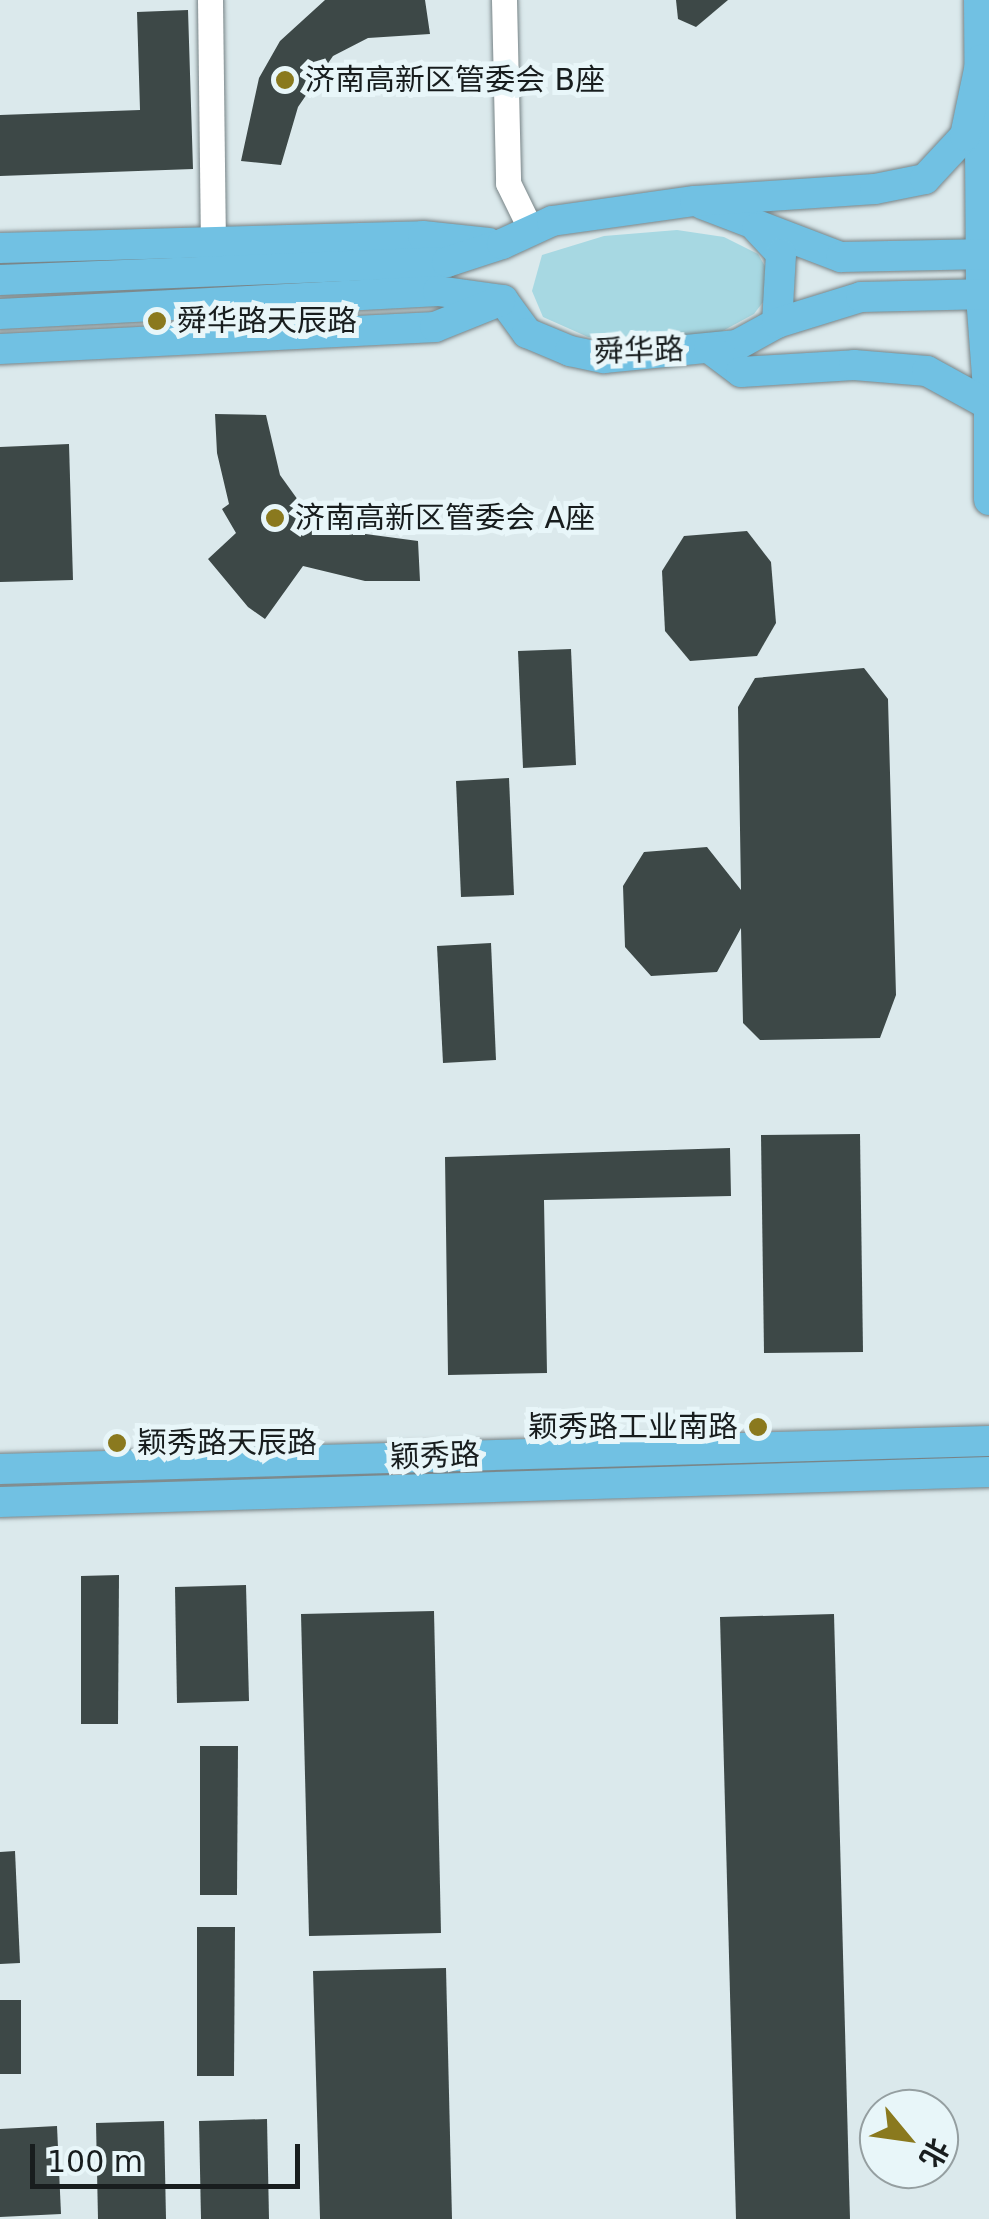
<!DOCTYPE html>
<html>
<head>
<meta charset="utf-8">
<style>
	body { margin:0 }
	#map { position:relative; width:989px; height:2219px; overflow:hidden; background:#dbe9ec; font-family:"DejaVu Sans","Noto Sans SC",sans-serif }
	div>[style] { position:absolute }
	.green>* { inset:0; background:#a7d8e2 }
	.building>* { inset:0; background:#3d4847 }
	.roads { filter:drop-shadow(0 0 2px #778386) drop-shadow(0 0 2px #778386) }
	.minor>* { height:25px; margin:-12.5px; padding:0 12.5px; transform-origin:12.5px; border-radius:12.5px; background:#fff }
	.major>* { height:30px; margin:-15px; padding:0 15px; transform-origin:15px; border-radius:15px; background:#71c1e3 }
	.dots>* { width:28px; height:28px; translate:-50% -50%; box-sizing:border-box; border:5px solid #e8f6f9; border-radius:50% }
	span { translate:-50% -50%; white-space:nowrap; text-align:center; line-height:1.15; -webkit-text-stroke:10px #e8f6f9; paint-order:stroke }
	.poi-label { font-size:30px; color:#181d1e }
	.left { translate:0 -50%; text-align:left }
	.right { translate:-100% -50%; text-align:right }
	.street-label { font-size:30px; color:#181d1e }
	.north { position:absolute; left:859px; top:2089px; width:100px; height:100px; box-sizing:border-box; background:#e8f6f9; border:2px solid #959fa1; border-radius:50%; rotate:119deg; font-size:28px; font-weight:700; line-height:40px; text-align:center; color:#181d1e }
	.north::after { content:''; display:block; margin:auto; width:35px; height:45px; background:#8a791e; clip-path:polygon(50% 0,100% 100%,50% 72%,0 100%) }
	.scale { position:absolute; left:30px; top:2144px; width:270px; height:45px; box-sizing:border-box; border:5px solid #181d1e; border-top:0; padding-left:12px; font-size:30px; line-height:35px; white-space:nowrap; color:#181d1e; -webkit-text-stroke:8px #e8f6f9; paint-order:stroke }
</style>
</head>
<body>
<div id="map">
	<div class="green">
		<i style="clip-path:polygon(677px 230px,724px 237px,758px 254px,770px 275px,766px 298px,754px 314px,717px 334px,647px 341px,588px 337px,543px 317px,532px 291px,542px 255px,604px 236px)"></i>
	</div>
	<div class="building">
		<i style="clip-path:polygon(325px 0,425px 0,430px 34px,368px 38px,333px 56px,298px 107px,281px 165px,241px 161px,259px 78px,280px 41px)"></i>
		<i style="clip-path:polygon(676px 0,728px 0,696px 27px,678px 19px)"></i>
		<i style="clip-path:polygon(188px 10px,193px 169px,0 176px,0 115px,140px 110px,137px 12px)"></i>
		<i style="clip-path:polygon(215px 414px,266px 415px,280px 475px,303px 507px,358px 533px,418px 541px,420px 581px,365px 581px,303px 566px,265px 619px,248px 607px,208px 559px,236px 533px,222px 509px,229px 504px,217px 453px)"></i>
		<i style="clip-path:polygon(69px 444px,73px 580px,0 582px,0 447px)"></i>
		<i style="clip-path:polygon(747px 531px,771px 562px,776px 623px,757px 656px,690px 661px,665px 631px,662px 571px,684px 536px)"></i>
		<i style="clip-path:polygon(571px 649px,576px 765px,523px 768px,518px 651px)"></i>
		<i style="clip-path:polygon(864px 668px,888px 699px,896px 995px,880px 1038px,760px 1040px,743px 1023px,741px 928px,717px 972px,651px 976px,625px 947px,623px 886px,644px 852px,707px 847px,741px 890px,738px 707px,755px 678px)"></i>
		<i style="clip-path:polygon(509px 778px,514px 895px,461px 897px,456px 781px)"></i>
		<i style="clip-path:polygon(491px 943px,496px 1060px,443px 1063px,437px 946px)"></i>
		<i style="clip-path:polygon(860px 1134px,863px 1352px,764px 1353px,761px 1135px)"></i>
		<i style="clip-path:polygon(730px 1148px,731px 1196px,544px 1200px,547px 1373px,448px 1375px,445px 1157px)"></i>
		<i style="clip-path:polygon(119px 1575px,118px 1724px,81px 1724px,81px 1576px)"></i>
		<i style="clip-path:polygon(246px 1585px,249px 1701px,177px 1703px,175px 1587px)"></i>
		<i style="clip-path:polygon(434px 1611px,441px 1933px,309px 1936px,301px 1614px)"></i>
		<i style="clip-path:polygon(834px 1614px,850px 2219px,736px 2219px,720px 1617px)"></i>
		<i style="clip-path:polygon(200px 1746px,238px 1746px,237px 1895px,200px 1895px)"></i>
		<i style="clip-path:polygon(15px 1851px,20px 1963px,0 1964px,0 1852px)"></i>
		<i style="clip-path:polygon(197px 1927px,235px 1927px,234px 2076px,197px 2076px)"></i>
		<i style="clip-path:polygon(446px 1968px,452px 2219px,320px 2219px,313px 1971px)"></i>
		<i style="clip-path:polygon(0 2000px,21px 2000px,21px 2074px,0 2074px)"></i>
		<i style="clip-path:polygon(267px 2119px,269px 2219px,201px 2219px,199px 2121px)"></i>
		<i style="clip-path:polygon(164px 2121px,166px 2219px,98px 2219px,96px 2123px)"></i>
		<i style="clip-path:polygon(57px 2126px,61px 2214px,0 2217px,0 2129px)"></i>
	</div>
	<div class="roads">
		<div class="minor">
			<i style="left:210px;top:0;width:242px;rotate:89.3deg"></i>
			<i style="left:504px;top:0;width:183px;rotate:88.7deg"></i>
			<i style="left:508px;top:183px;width:50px;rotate:63.9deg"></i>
		</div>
		<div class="major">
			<i style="left:979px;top:0;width:296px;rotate:89.6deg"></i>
			<i style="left:981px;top:296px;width:107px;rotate:85.7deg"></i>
			<i style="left:702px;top:204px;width:149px;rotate:20.9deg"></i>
			<i style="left:841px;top:257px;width:148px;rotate:-1.2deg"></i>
			<i style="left:757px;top:228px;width:35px;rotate:47deg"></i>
			<i style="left:781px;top:254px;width:69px;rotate:93.3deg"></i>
			<i style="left:0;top:248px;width:423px;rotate:-1.6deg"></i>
			<i style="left:423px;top:236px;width:66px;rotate:6.1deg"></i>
			<i style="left:0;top:280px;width:447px;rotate:-2.3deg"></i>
			<i style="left:447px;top:262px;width:58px;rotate:-18.1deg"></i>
			<i style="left:502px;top:244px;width:55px;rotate:-24.7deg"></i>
			<i style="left:552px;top:221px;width:144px;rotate:-8deg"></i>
			<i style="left:695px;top:201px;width:180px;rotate:-3.8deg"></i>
			<i style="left:875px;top:189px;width:51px;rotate:-11.3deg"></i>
			<i style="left:925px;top:179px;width:59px;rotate:-47.1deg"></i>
			<i style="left:965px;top:136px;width:78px;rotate:-78.1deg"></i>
			<i style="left:0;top:314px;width:439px;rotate:-3deg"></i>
			<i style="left:438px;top:291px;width:66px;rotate:7.9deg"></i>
			<i style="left:503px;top:300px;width:41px;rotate:54deg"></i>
			<i style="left:527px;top:333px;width:47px;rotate:22.7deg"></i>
			<i style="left:570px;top:351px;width:35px;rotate:12deg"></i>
			<i style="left:604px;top:358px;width:134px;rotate:-5.6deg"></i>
			<i style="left:737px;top:345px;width:46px;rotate:-28.8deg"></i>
			<i style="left:777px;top:323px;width:88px;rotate:-17.2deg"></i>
			<i style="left:861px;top:297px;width:128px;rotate:-1.3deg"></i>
			<i style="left:709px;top:348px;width:40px;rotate:37deg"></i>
			<i style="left:741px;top:372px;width:113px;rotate:-3.5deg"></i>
			<i style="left:854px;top:365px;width:73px;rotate:4.7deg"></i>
			<i style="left:927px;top:371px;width:71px;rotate:28.7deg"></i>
			<i style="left:0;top:349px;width:436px;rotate:-2.9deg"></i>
			<i style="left:435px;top:327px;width:70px;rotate:-21.8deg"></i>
			<i style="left:989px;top:409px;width:91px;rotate:90deg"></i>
			<i style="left:0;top:1469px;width:989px;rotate:-1.62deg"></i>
			<i style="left:0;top:1502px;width:989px;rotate:-1.74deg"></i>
		</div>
	</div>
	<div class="dots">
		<i style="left:285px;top:80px;background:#8a791e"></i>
		<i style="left:157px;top:321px;background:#8a791e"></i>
		<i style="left:275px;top:518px;background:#8a791e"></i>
		<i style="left:758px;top:1427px;background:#8a791e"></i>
		<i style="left:117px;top:1443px;background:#8a791e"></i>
	</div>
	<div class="poi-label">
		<span class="left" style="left:305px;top:80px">济南高新区管委会 B座</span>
		<span class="left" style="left:177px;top:321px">舜华路天辰路</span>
		<span class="left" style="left:295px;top:518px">济南高新区管委会 A座</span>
		<span class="right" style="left:738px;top:1427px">颖秀路工业南路</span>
		<span class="left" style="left:137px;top:1443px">颖秀路天辰路</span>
	</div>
	<div class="street-label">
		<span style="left:639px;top:351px;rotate:-2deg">舜华路</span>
		<span style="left:435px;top:1456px;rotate:-2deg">颖秀路</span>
	</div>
	<div class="north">北</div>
	<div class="scale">100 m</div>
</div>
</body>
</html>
